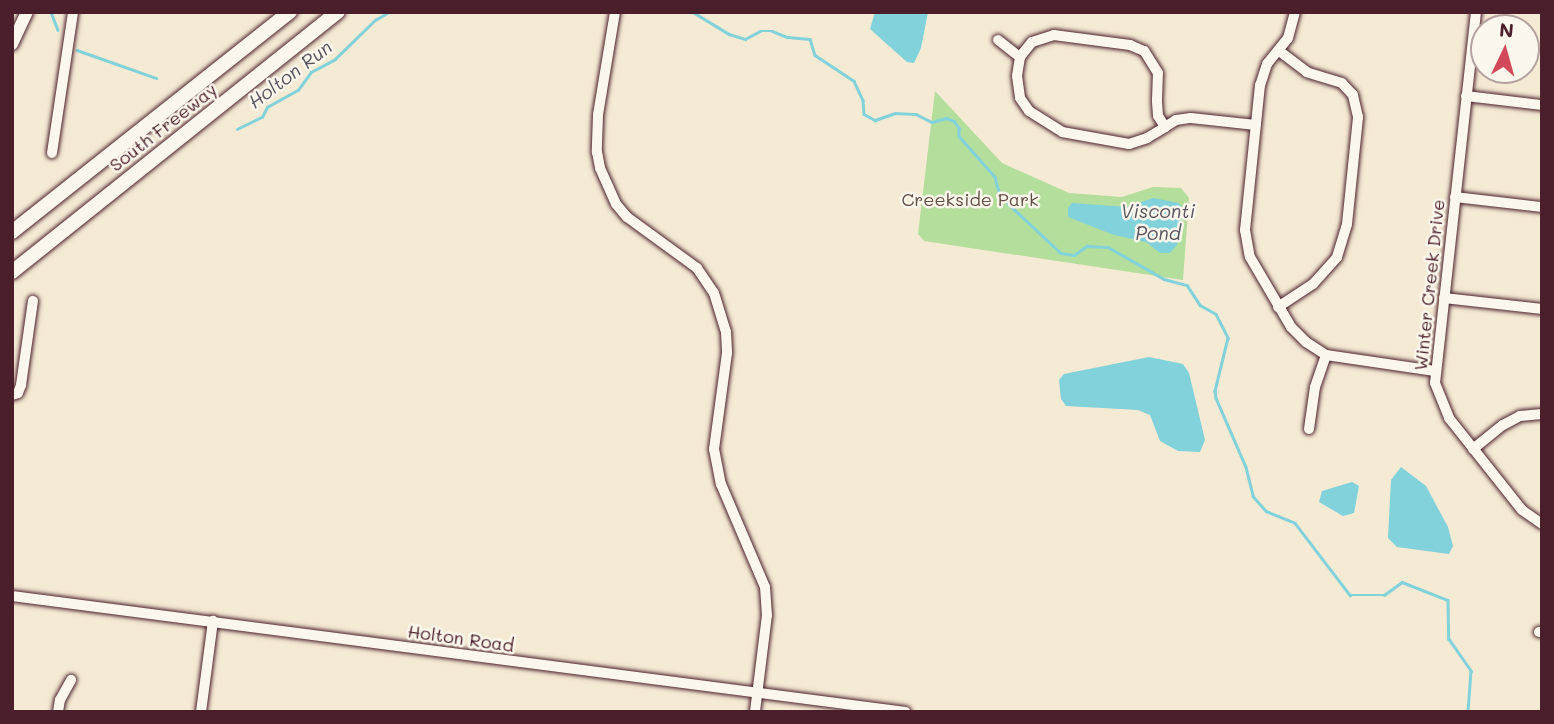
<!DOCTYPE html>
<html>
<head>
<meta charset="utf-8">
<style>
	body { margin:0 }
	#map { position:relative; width:1554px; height:724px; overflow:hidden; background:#f5ead4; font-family:Mali,sans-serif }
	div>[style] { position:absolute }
	.green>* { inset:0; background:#b4de9c }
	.water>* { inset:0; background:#81d2db }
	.stream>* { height:2.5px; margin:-1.25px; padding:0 1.25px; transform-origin:1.25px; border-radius:1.25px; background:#81d2db }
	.roads { filter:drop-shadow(0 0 2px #4a1f2b) drop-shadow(0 0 2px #4a1f2b) }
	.minor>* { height:10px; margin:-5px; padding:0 5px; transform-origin:5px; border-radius:5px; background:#fbf7ec }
	.major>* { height:12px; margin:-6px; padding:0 6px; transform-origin:6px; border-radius:6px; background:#fbf7ec }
	.highway>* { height:14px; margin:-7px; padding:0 7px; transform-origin:7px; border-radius:7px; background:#fbf7ec }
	span { translate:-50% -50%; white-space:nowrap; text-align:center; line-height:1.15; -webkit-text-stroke:5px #fbf7ec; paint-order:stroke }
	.street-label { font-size:18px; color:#4a1f2b }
	.park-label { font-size:18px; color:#644f47 }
	.water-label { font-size:19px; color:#5a5560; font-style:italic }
	.frame { position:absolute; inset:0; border:14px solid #4a1f2b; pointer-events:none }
	.north { position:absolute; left:1470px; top:14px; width:70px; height:70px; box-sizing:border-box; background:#fbf7ec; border:2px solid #b4a19f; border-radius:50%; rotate:5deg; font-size:19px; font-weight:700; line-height:28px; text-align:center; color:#4a1f2b }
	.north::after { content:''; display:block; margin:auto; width:24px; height:32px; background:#d1495b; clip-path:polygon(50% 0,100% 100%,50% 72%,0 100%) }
</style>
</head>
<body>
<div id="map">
	<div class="green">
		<i style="clip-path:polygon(935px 91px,1002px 163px,1069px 193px,1122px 197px,1153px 187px,1181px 188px,1189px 198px,1183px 280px,924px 241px,918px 234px)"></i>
	</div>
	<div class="water">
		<i style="clip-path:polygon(875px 12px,928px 12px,921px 48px,914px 63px,907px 62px,870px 29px)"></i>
		<i style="clip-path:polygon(1153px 198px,1179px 203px,1183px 209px,1177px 245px,1170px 253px,1160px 253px,1146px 242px,1114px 235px,1068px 217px,1068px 208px,1072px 203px,1127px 207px)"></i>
		<i style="clip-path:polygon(1149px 357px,1183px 364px,1189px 373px,1205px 440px,1200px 452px,1178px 451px,1160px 441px,1150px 415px,1138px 410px,1066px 406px,1061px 399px,1059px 380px,1064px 374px)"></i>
		<i style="clip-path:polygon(1401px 467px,1426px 486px,1448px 527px,1453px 546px,1449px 554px,1397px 547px,1388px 538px,1391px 480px)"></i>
		<i style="clip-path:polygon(1352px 482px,1359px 486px,1354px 513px,1343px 516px,1319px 502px,1322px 491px)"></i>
	</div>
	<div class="stream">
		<i style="left:51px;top:12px;width:19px;rotate:69deg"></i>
		<i style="left:693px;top:12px;width:42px;rotate:31.4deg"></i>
		<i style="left:729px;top:34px;width:17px;rotate:17deg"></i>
		<i style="left:745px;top:39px;width:17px;rotate:-28deg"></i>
		<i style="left:760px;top:31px;width:12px"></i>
		<i style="left:772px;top:31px;width:16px;rotate:22deg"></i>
		<i style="left:787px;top:37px;width:23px;rotate:5deg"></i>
		<i style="left:810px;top:39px;width:17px;rotate:73deg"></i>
		<i style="left:815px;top:55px;width:47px;rotate:33.7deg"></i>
		<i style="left:854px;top:81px;width:21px;rotate:65deg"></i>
		<i style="left:863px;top:100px;width:14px;rotate:86deg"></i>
		<i style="left:864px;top:114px;width:13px;rotate:29deg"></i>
		<i style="left:875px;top:120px;width:21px;rotate:-19deg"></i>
		<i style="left:895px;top:113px;width:21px;rotate:3deg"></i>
		<i style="left:916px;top:114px;width:18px;rotate:27deg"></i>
		<i style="left:932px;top:122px;width:15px;rotate:-16deg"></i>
		<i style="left:946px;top:118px;width:9px;rotate:21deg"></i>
		<i style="left:954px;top:121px;width:9px;rotate:54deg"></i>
		<i style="left:959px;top:128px;width:8px;rotate:90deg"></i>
		<i style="left:959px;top:136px;width:55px;rotate:48.7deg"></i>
		<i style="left:995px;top:177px;width:20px;rotate:75deg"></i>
		<i style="left:1000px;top:196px;width:83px;rotate:43.1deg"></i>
		<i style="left:1061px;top:253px;width:13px;rotate:9deg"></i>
		<i style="left:1074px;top:255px;width:16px;rotate:-35deg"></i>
		<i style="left:1087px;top:246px;width:21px;rotate:3deg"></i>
		<i style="left:1108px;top:247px;width:64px;rotate:29.7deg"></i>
		<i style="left:1164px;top:279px;width:24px;rotate:15deg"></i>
		<i style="left:1187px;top:285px;width:24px;rotate:57deg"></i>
		<i style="left:1200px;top:305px;width:18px;rotate:29deg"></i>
		<i style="left:1216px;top:314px;width:27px;rotate:63deg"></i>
		<i style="left:1228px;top:338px;width:55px;rotate:103.8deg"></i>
		<i style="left:1215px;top:391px;width:7px;rotate:82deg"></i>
		<i style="left:1216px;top:398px;width:75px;rotate:66.5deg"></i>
		<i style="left:1246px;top:467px;width:30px;rotate:76deg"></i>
		<i style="left:1253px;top:496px;width:20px;rotate:49deg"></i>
		<i style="left:1266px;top:511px;width:31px;rotate:22deg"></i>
		<i style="left:1295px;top:523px;width:91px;rotate:52.6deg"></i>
		<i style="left:1350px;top:595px;width:34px"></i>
		<i style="left:1384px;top:595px;width:22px;rotate:-36deg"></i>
		<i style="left:1402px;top:582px;width:49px;rotate:21.4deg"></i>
		<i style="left:1448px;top:600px;width:39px;rotate:89deg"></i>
		<i style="left:1449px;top:639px;width:39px;rotate:55deg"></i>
		<i style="left:1471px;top:671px;width:41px;rotate:94.2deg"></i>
		<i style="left:77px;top:50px;width:84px;rotate:19.5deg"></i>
		<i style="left:237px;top:129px;width:28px;rotate:-26deg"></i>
		<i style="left:262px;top:117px;width:11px;rotate:-63deg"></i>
		<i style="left:267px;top:107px;width:35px;rotate:-29deg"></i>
		<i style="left:298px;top:90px;width:22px;rotate:-54deg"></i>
		<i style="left:311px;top:72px;width:27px;rotate:-28deg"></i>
		<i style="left:335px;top:59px;width:56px;rotate:-44.3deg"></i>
		<i style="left:375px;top:20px;width:16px;rotate:-30deg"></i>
	</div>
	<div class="roads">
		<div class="minor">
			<i style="left:615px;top:12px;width:104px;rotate:99.4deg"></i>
			<i style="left:598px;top:115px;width:37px;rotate:92deg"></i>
			<i style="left:597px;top:152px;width:16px;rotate:79deg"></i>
			<i style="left:600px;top:168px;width:39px;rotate:66deg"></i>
			<i style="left:616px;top:204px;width:17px;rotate:50deg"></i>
			<i style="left:627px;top:217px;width:87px;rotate:36.1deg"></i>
			<i style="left:697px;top:268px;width:30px;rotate:56deg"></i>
			<i style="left:714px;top:293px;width:41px;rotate:72.9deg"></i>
			<i style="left:726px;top:332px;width:21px;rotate:87deg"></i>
			<i style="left:727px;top:353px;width:97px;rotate:97.7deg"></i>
			<i style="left:714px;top:449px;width:36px;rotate:79deg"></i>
			<i style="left:721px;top:484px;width:112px;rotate:66.9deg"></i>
			<i style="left:765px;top:587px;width:28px;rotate:86deg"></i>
			<i style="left:767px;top:615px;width:98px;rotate:97.1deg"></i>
			<i style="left:1295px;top:12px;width:27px;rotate:105deg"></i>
			<i style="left:1288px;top:38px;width:33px;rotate:129deg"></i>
			<i style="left:1267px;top:64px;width:22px;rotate:108deg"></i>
			<i style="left:1260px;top:85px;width:146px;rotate:95.9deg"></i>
			<i style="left:1245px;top:230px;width:27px;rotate:80deg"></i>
			<i style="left:1250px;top:257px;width:81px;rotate:59.6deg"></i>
			<i style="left:1291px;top:327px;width:21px;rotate:45deg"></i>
			<i style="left:1306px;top:342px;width:24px;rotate:33deg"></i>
			<i style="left:1326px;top:355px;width:110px;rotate:8.4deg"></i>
			<i style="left:1476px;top:12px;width:373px;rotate:96.3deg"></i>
			<i style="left:1435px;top:383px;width:38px;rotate:68deg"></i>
			<i style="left:1449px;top:418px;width:117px;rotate:51.6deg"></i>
			<i style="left:1522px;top:510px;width:24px;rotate:35deg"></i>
			<i style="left:998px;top:40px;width:28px;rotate:38deg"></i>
			<i style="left:1466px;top:96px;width:77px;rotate:6.8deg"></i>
			<i style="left:1165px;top:127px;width:13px;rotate:-122deg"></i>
			<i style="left:1158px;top:116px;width:16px;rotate:-94deg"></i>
			<i style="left:1157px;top:100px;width:27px;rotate:-88deg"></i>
			<i style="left:1158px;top:73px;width:26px;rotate:-122deg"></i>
			<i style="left:1144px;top:51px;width:15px;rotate:-157deg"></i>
			<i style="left:1130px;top:45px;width:77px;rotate:-172.5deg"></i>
			<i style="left:1054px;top:35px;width:23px;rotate:162deg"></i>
			<i style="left:1032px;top:42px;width:19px;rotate:129deg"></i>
			<i style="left:1020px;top:57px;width:19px;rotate:99deg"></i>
			<i style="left:1017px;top:76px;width:22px;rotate:82deg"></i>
			<i style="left:1020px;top:98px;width:16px;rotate:55deg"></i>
			<i style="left:1029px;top:111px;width:39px;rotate:32deg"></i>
			<i style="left:1062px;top:132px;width:68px;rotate:10.2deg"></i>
			<i style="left:1129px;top:144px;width:19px;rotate:-18deg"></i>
			<i style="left:1147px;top:138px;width:21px;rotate:-31deg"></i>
			<i style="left:1165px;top:127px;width:13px;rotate:-32deg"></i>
			<i style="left:1176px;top:120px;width:15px;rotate:-8deg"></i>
			<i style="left:1191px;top:118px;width:65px;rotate:6.1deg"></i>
			<i style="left:52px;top:153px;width:143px;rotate:-81.5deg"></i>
			<i style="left:1455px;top:197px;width:88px;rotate:6.6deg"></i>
			<i style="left:1444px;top:298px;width:99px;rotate:6.4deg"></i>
			<i style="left:1278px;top:307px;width:42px;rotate:-33.3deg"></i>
			<i style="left:1313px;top:284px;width:36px;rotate:-48deg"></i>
			<i style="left:1337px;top:257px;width:34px;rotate:-73deg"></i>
			<i style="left:1347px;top:224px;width:108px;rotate:-84.1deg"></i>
			<i style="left:1358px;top:117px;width:23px;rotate:-103deg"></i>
			<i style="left:1353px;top:95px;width:16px;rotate:-133deg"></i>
			<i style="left:1342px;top:83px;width:37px;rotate:-163deg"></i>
			<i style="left:1307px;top:72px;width:36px;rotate:-143deg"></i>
			<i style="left:12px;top:395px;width:6px;rotate:-18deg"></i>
			<i style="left:18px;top:393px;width:9px;rotate:-69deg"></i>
			<i style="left:21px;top:385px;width:85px;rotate:-81.9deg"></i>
			<i style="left:1309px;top:429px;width:42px;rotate:-81.9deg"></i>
			<i style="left:1315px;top:387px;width:34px;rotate:-71deg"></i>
			<i style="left:1473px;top:449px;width:38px;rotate:-39deg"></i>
			<i style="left:1503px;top:425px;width:19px;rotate:-28deg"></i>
			<i style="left:1520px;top:416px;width:22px;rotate:-5deg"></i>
			<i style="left:12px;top:596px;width:901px;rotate:7.39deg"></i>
			<i style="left:1539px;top:632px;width:3px"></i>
			<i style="left:58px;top:712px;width:12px;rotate:-81deg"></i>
			<i style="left:60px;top:700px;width:23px;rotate:-61deg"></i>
			<i style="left:201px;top:712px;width:92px;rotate:-82.5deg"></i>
		</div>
		<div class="major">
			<i style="left:12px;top:44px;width:35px;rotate:-65deg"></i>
		</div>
		<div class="highway">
			<i style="left:12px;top:232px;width:355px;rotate:-38.4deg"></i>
			<i style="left:12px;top:272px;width:417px;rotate:-38.6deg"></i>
		</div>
	</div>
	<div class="street-label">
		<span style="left:163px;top:127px;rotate:-38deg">South Freeway</span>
		<span style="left:1429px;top:285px;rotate:-84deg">Winter Creek Drive</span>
		<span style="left:461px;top:638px;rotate:8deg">Holton Road</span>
	</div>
	<div class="park-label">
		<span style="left:970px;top:199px">Creekside Park</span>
	</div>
	<div class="water-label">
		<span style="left:290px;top:74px;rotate:-37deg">Holton Run</span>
		<span style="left:1158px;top:222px">Visconti<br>Pond</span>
	</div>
	<div class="frame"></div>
	<div class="north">N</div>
</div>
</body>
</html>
